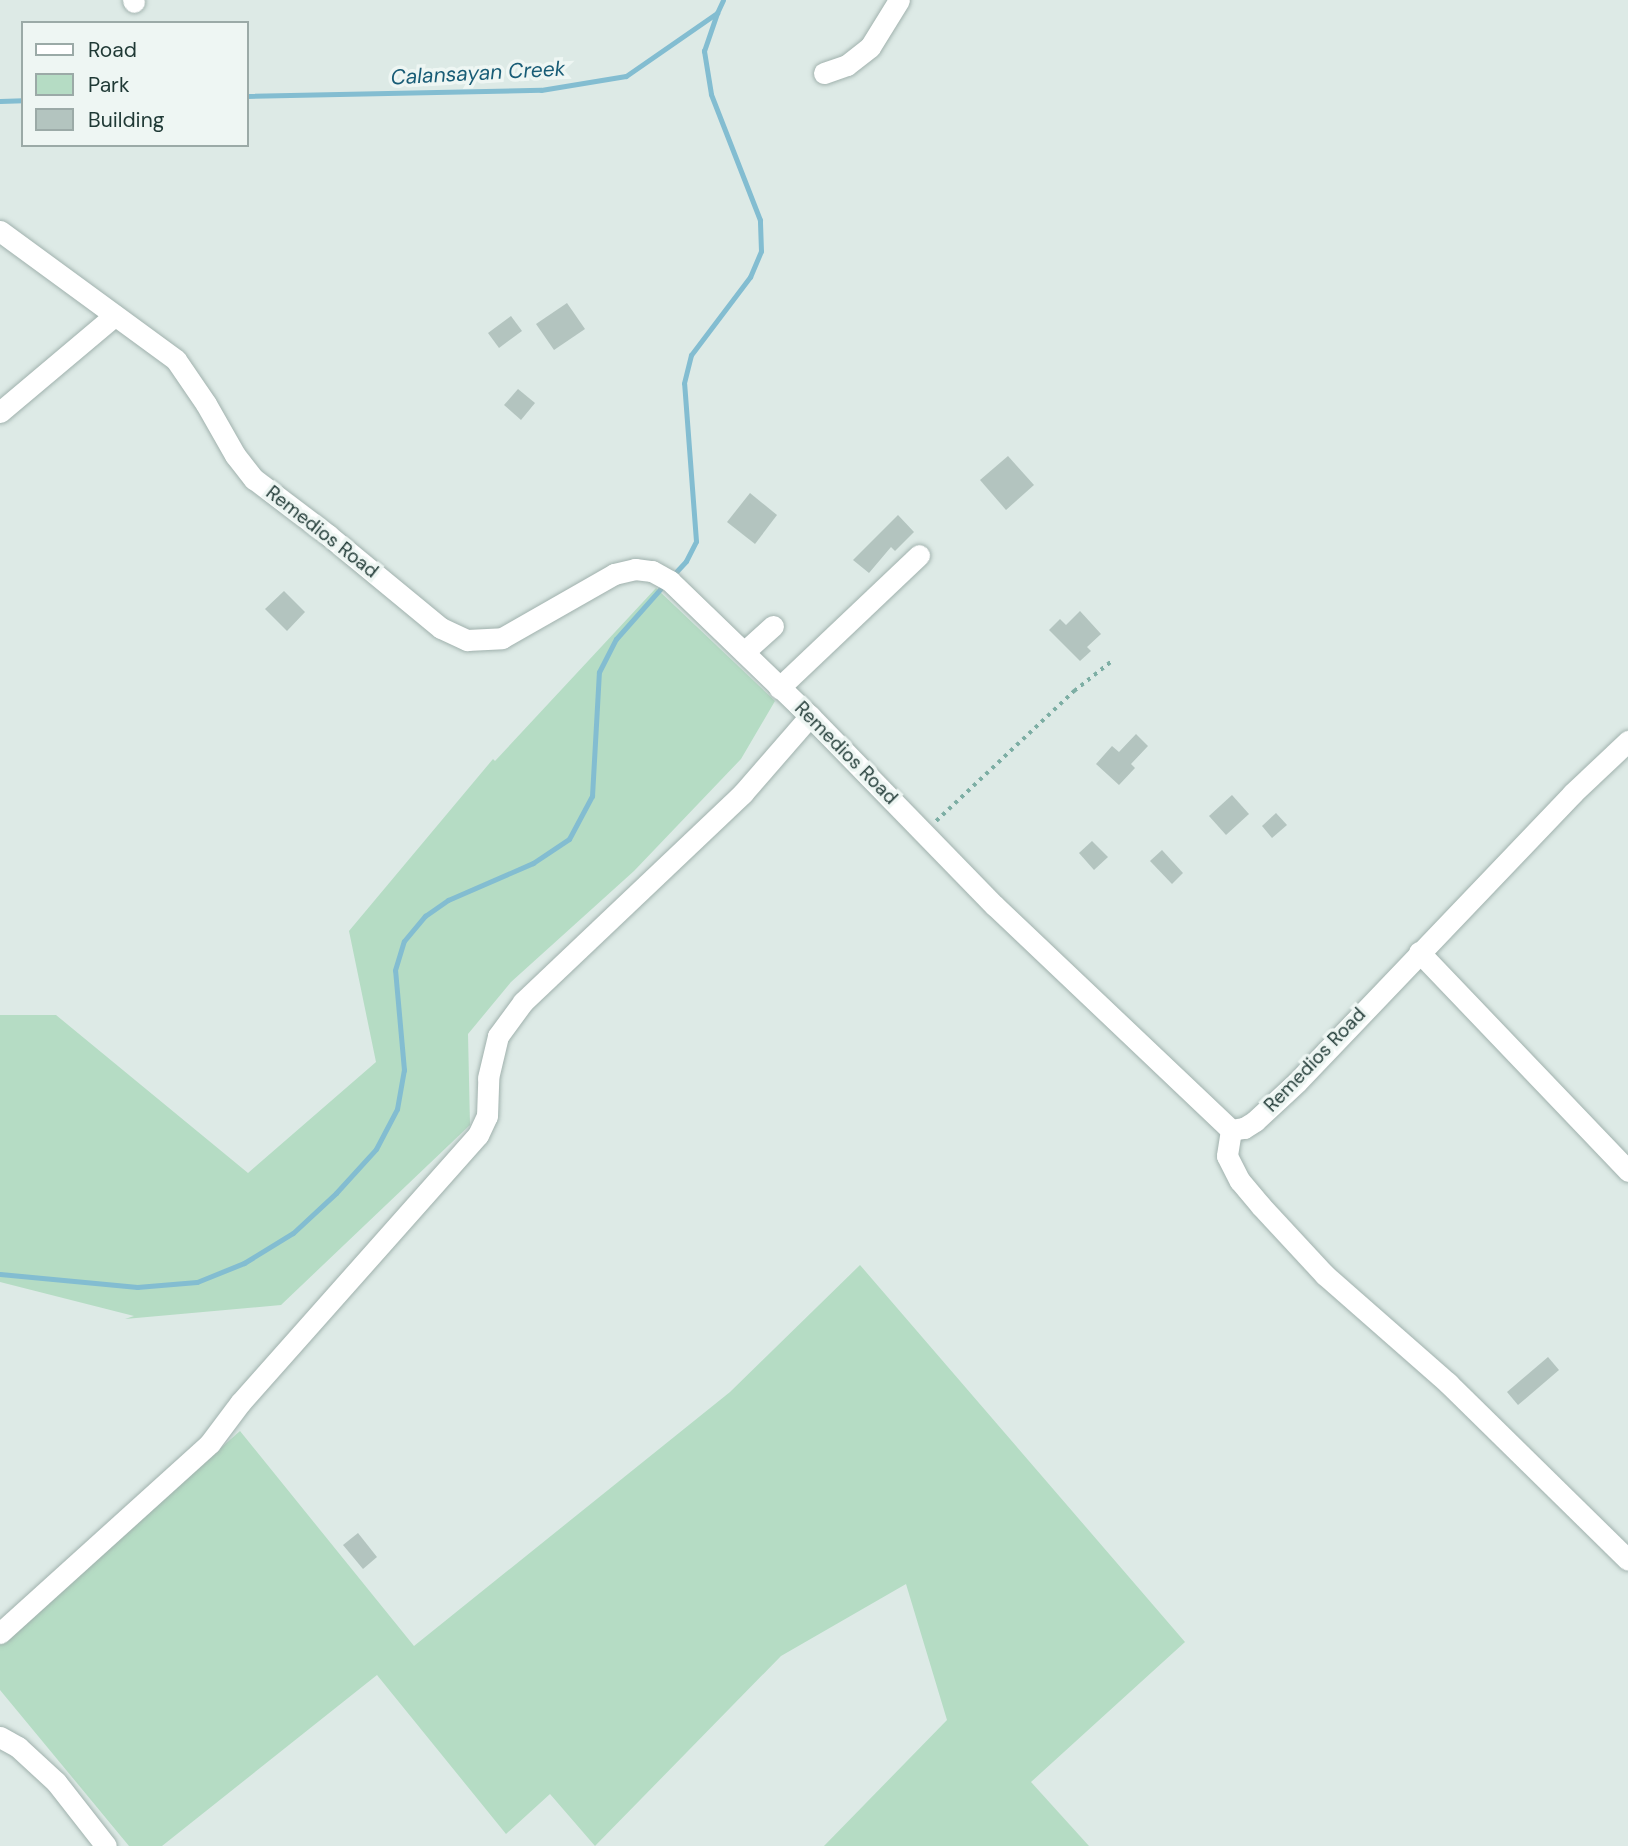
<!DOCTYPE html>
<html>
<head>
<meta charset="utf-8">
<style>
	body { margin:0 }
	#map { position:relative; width:1628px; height:1846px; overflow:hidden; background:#ddeae6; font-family:"DM Sans",sans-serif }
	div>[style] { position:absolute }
	.green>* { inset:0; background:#b5dcc4 }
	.stream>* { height:5px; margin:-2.5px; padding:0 2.5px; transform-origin:2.5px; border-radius:2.5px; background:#83bdd1 }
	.building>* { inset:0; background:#b3c4bf }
	.path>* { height:3.5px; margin-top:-1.75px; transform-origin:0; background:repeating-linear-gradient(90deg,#7daea4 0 3.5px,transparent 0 8.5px) }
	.roads { filter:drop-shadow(0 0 2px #a0b1ad) drop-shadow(0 0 2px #a0b1ad) }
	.minor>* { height:21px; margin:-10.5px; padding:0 10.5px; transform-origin:10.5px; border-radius:10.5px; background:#fff }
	span { translate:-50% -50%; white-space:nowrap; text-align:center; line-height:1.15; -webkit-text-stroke:7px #eef6f3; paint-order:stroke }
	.street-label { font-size:19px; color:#1f3935 }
	.water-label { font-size:21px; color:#185c76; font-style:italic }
	.legend { position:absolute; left:21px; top:21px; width:228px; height:126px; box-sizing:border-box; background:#eef6f3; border:2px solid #9baaa7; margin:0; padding:9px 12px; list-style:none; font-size:21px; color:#1f3935 }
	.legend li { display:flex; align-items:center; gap:14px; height:35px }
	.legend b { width:35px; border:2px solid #9baaa7 }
</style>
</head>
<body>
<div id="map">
	<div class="green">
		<i style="clip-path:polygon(656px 588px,775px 701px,741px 759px,634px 871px,511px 982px,468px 1034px,470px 1125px,281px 1305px,125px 1319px,134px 1316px,0 1282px,0 1015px,56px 1015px,248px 1173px,376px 1062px,349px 931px,493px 759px,495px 761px)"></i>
		<i style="clip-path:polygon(860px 1265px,1185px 1642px,1031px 1782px,1089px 1846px,824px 1846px,947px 1720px,906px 1584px,781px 1656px,595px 1846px,550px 1794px,506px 1834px,377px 1675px,162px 1846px,129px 1846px,0 1690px,0 1644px,240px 1431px,414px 1646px,730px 1392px)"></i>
	</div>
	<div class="stream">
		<i style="left:247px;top:96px;width:294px;rotate:-1.2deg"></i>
		<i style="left:541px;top:90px;width:86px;rotate:-9.4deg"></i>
		<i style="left:626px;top:76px;width:111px;rotate:-34.7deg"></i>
		<i style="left:717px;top:13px;width:14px;rotate:-65deg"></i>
		<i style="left:0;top:101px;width:23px;rotate:-2deg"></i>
		<i style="left:675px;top:573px;width:16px;rotate:-47deg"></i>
		<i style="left:686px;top:561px;width:22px;rotate:-63deg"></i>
		<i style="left:696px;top:541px;width:158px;rotate:-94.3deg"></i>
		<i style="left:684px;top:383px;width:29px;rotate:-76deg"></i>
		<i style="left:691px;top:355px;width:98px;rotate:-52.9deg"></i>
		<i style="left:750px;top:277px;width:28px;rotate:-67deg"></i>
		<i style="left:761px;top:251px;width:31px;rotate:-92deg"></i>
		<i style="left:760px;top:220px;width:135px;rotate:-111.3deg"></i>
		<i style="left:711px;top:94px;width:44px;rotate:-99.2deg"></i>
		<i style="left:704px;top:51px;width:40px;rotate:-71.1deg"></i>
		<i style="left:0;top:1274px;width:138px;rotate:5.4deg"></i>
		<i style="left:137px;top:1287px;width:60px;rotate:-4.8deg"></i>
		<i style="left:197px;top:1282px;width:51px;rotate:-22deg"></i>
		<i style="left:244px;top:1263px;width:57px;rotate:-31.5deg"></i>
		<i style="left:293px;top:1233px;width:59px;rotate:-42.9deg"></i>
		<i style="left:336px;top:1193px;width:59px;rotate:-47.7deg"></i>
		<i style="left:376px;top:1149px;width:45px;rotate:-62.3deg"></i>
		<i style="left:397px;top:1109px;width:40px;rotate:-80deg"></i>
		<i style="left:404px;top:1070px;width:100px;rotate:-95.1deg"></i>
		<i style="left:395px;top:970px;width:30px;rotate:-73deg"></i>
		<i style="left:404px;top:941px;width:33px;rotate:-50deg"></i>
		<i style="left:425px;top:916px;width:28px;rotate:-35deg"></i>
		<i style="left:448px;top:900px;width:93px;rotate:-23.5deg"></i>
		<i style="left:533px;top:863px;width:43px;rotate:-33.7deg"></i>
		<i style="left:569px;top:839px;width:49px;rotate:-61.9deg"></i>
		<i style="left:592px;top:796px;width:124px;rotate:-86.8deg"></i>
		<i style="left:599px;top:672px;width:37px;rotate:-63deg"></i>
		<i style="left:616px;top:639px;width:69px;rotate:-48.5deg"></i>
	</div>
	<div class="building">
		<i style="clip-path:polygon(567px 303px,585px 329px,554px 350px,536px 324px)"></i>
		<i style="clip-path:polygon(511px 316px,522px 331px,499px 348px,488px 333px)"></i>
		<i style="clip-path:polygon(518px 389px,535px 403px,521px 420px,504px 405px)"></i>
		<i style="clip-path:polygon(1008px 456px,1034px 485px,1006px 510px,980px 480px)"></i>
		<i style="clip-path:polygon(750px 493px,777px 515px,755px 544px,727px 522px)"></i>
		<i style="clip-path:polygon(898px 515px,914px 532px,895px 551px,891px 547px,869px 573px,853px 560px)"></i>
		<i style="clip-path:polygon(284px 591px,305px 612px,287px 631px,265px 609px)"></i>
		<i style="clip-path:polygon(1080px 611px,1101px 634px,1087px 647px,1091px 651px,1080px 661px,1049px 630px,1060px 619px,1066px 625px)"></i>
		<i style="clip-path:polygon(1136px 734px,1148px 746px,1131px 764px,1135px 768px,1119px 785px,1096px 764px,1112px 746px,1119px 752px)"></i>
		<i style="clip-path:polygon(1232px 795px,1249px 814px,1226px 835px,1209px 816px)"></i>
		<i style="clip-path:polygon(1276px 813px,1287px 825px,1272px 838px,1262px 826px)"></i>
		<i style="clip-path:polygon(1092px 841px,1108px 857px,1094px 870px,1079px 853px)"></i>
		<i style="clip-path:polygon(1162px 850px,1183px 873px,1172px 884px,1150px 861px)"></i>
		<i style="clip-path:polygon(1548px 1357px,1559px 1370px,1518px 1405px,1507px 1392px)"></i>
		<i style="clip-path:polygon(358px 1533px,377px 1557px,363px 1569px,343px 1545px)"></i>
	</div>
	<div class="path">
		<i style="left:936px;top:821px;width:190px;rotate:-43.3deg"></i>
		<i style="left:1074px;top:691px;width:50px;rotate:-38.5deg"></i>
	</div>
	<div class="roads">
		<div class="minor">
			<i style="left:133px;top:0;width:2px;rotate:63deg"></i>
			<i style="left:824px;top:73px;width:24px;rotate:-19deg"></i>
			<i style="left:847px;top:65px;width:29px;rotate:-38deg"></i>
			<i style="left:870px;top:47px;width:55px;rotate:-58.3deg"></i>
			<i style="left:0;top:231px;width:218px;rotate:36.2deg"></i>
			<i style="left:176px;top:360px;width:53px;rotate:55.7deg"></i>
			<i style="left:206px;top:404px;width:59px;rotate:60.4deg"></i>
			<i style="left:235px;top:455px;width:31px;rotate:52deg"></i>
			<i style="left:254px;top:479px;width:93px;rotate:37.1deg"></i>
			<i style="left:328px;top:535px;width:146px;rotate:39.5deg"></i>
			<i style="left:441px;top:628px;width:29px;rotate:25deg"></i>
			<i style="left:467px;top:640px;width:35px;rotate:-3deg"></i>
			<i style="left:502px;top:638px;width:129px;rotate:-29.7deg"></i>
			<i style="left:614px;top:574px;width:22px;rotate:-13deg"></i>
			<i style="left:635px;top:569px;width:17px;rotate:7deg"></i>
			<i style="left:652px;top:571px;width:21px;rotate:29deg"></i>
			<i style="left:670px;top:581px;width:194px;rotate:44deg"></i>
			<i style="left:810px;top:716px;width:264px;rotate:45.8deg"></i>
			<i style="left:994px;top:905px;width:327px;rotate:43.5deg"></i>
			<i style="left:1231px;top:1130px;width:13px;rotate:-9deg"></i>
			<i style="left:1244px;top:1128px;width:13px;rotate:-32deg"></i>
			<i style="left:1255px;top:1121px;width:57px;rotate:-42.9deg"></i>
			<i style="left:1297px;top:1082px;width:400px;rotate:-46.3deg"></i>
			<i style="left:1573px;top:793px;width:76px;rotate:-43.4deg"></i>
			<i style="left:0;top:412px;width:150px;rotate:-40.1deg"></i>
			<i style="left:744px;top:652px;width:39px;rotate:-42deg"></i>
			<i style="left:779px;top:688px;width:193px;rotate:-43.5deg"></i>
			<i style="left:1419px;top:952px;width:303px;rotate:46.3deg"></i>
			<i style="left:1231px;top:1130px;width:26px;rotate:99deg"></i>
			<i style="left:1227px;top:1156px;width:28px;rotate:63deg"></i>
			<i style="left:1240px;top:1181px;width:33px;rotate:50deg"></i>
			<i style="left:1261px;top:1206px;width:94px;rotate:47.2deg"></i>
			<i style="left:1325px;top:1275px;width:164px;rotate:41.3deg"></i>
			<i style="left:1448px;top:1383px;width:252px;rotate:44.5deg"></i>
			<i style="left:0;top:1633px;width:283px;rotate:-42.1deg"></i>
			<i style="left:210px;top:1443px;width:50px;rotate:-53.1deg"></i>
			<i style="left:240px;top:1403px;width:358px;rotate:-48.4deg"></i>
			<i style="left:478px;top:1135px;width:21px;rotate:-65deg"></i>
			<i style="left:487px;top:1116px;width:38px;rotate:-88deg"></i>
			<i style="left:488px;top:1078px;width:43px;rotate:-76.6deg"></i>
			<i style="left:498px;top:1036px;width:42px;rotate:-53.7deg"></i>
			<i style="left:523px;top:1002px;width:303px;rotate:-43.5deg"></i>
			<i style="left:743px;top:793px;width:102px;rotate:-49deg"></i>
			<i style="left:0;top:1737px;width:21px;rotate:29deg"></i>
			<i style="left:18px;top:1747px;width:52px;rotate:42.6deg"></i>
			<i style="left:56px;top:1782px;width:81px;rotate:52deg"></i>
		</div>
	</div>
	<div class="street-label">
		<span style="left:322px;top:532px;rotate:38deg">Remedios Road</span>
		<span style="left:846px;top:753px;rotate:45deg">Remedios Road</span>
		<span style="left:1315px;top:1060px;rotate:-46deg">Remedios Road</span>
	</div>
	<div class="water-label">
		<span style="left:478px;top:73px;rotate:-3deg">Calansayan Creek</span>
	</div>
	<ul class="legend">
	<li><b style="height:9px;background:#fff"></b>Road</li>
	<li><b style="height:19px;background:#b5dcc4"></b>Park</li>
	<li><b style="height:19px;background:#b3c4bf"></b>Building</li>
	</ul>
</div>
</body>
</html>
